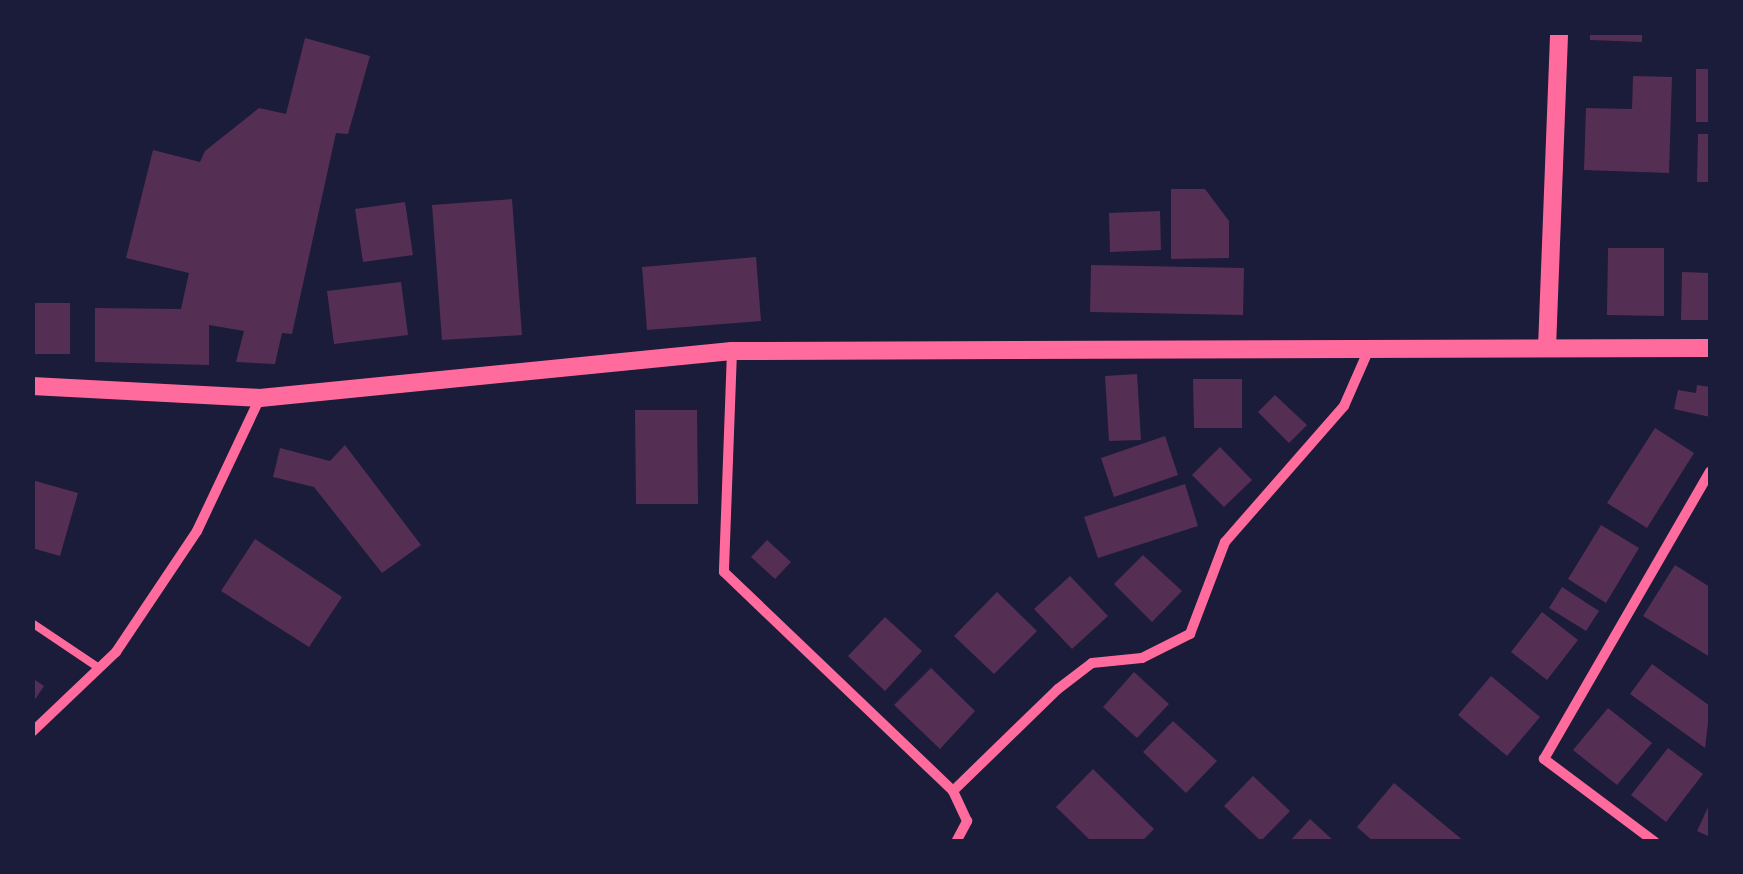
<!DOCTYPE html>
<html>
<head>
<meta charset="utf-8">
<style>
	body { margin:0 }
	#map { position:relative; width:1743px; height:874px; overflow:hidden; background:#1b1b3a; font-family:Poppins,sans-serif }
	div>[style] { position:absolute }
	.building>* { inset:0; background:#542f53 }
	.service>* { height:8px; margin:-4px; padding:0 4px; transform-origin:4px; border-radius:4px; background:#ff6b9d }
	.minor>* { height:10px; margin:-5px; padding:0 5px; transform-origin:5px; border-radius:5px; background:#ff6b9d }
	.tertiary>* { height:18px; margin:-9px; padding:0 9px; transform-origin:9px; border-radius:9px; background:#ff6b9d }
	span { translate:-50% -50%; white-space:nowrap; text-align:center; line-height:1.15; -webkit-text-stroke:10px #1b1b3a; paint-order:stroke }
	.frame { position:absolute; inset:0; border:35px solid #1b1b3a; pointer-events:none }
</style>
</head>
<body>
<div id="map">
	<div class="building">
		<i style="clip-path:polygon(1590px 32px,1642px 32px,1642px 42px,1590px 40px)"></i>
		<i style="clip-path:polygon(305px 38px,370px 56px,348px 134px,336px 133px,292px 334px,282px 333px,275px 364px,236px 362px,244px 331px,209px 325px,209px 365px,95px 362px,95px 308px,181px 309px,189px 273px,126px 258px,153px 150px,200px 162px,205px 151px,259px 108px,286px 114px)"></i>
		<i style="clip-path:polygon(1696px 69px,1710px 69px,1710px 122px,1696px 122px)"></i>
		<i style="clip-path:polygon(1633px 76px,1672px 77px,1669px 173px,1584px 170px,1586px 108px,1632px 109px)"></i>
		<i style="clip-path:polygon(1698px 134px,1710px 134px,1710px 182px,1697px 182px)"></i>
		<i style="clip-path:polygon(1171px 189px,1205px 189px,1229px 221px,1229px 258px,1171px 259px)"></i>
		<i style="clip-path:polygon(512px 199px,522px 335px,442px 340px,432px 205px)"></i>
		<i style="clip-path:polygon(405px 202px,413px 255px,363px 262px,355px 209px)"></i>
		<i style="clip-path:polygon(1160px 211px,1161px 250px,1110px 252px,1109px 213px)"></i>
		<i style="clip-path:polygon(1608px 248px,1664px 248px,1664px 316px,1607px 315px)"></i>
		<i style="clip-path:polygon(756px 257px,761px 321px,647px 330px,642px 267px)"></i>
		<i style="clip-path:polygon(1091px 265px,1244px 268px,1243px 315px,1090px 312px)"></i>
		<i style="clip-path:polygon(1682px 272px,1710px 273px,1710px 320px,1681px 320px)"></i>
		<i style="clip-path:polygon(401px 282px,408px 335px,334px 344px,327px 291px)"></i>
		<i style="clip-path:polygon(32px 303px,70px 303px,70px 354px,32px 354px)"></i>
		<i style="clip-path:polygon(1137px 374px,1141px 440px,1109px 441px,1105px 376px)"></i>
		<i style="clip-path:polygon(1193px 379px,1242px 379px,1242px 428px,1194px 428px)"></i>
		<i style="clip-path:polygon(1697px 385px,1710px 387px,1710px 417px,1674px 409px,1678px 390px,1696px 393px)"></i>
		<i style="clip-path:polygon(1275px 395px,1307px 425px,1289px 443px,1258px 412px)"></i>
		<i style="clip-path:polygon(635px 410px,697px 410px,698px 504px,636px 504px)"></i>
		<i style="clip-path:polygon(1655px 428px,1694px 453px,1647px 528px,1607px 503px)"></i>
		<i style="clip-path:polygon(1165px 436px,1178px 475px,1114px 497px,1101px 458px)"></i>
		<i style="clip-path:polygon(345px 445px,421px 545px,382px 573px,314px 487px,273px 477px,280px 448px,330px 461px)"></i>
		<i style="clip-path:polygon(1220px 447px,1252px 480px,1224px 507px,1192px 475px)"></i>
		<i style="clip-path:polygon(32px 480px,78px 493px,60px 556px,32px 548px)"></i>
		<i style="clip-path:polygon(1185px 484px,1198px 526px,1098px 558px,1084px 517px)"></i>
		<i style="clip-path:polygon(1601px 525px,1639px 548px,1606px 603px,1568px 579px)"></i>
		<i style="clip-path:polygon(255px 539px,342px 597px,309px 647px,221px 591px)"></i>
		<i style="clip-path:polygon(767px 540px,791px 562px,775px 579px,751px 557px)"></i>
		<i style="clip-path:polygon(1143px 555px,1182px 591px,1152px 622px,1114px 584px)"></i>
		<i style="clip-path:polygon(1675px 565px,1710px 587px,1710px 657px,1643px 616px)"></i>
		<i style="clip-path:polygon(1070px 576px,1108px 616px,1072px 649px,1034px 609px)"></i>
		<i style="clip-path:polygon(1562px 587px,1599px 611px,1586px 631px,1549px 608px)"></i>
		<i style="clip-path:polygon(997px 592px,1037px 631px,994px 674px,954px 636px)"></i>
		<i style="clip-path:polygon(1542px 612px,1578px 640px,1547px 680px,1511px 652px)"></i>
		<i style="clip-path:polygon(885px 617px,922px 651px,885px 691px,848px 656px)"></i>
		<i style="clip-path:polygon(1652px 664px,1710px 706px,1705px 748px,1630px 694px)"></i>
		<i style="clip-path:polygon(931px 668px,975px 711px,940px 749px,894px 705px)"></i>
		<i style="clip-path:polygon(1134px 672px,1169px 704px,1137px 738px,1103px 707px)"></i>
		<i style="clip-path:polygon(1491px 676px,1540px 717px,1507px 756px,1458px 715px)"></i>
		<i style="clip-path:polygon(32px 678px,44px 686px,32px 704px)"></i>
		<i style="clip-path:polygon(1608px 708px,1652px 743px,1617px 785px,1573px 750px)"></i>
		<i style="clip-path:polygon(1173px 721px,1217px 761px,1186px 793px,1143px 752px)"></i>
		<i style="clip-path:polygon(1668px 748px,1703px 774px,1666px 822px,1631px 795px)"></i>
		<i style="clip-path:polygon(1093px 769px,1154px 829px,1141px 842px,1092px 842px,1056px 807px)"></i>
		<i style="clip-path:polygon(1253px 776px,1290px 811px,1261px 841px,1224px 806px)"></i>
		<i style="clip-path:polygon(1394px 783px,1465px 842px,1374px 842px,1357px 827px)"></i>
		<i style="clip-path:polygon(1710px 803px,1710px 837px,1697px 831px)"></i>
		<i style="clip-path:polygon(1310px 819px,1335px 842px,1289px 842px)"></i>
	</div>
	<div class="service">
		<i style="left:32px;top:623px;width:81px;rotate:33.9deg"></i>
	</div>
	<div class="minor">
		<i style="left:732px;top:351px;width:221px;rotate:92.1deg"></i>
		<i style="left:724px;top:572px;width:317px;rotate:43.7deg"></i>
		<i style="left:32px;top:732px;width:116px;rotate:-43.6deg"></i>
		<i style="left:116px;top:652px;width:146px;rotate:-56.2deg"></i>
		<i style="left:197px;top:531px;width:147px;rotate:-64.7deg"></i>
		<i style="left:956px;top:842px;width:24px;rotate:-62deg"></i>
		<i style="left:967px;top:821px;width:33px;rotate:-115deg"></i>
		<i style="left:953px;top:791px;width:146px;rotate:-44.2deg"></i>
		<i style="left:1058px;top:689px;width:43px;rotate:-37.4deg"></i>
		<i style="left:1092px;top:663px;width:50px;rotate:-5.7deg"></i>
		<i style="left:1142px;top:658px;width:54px;rotate:-26.6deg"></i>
		<i style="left:1190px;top:634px;width:98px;rotate:-69.2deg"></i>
		<i style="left:1225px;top:542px;width:181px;rotate:-48.8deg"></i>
		<i style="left:1344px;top:406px;width:62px;rotate:-66.3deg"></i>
		<i style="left:1655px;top:842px;width:139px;rotate:-143.2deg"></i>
		<i style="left:1544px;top:759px;width:332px;rotate:-60deg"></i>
	</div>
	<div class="tertiary">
		<i style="left:1547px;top:348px;width:316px;rotate:-87.8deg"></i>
		<i style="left:32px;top:386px;width:228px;rotate:3deg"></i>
		<i style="left:260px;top:398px;width:474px;rotate:-5.7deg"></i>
		<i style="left:732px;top:351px;width:978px;rotate:-0.18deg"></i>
	</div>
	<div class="frame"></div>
</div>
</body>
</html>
